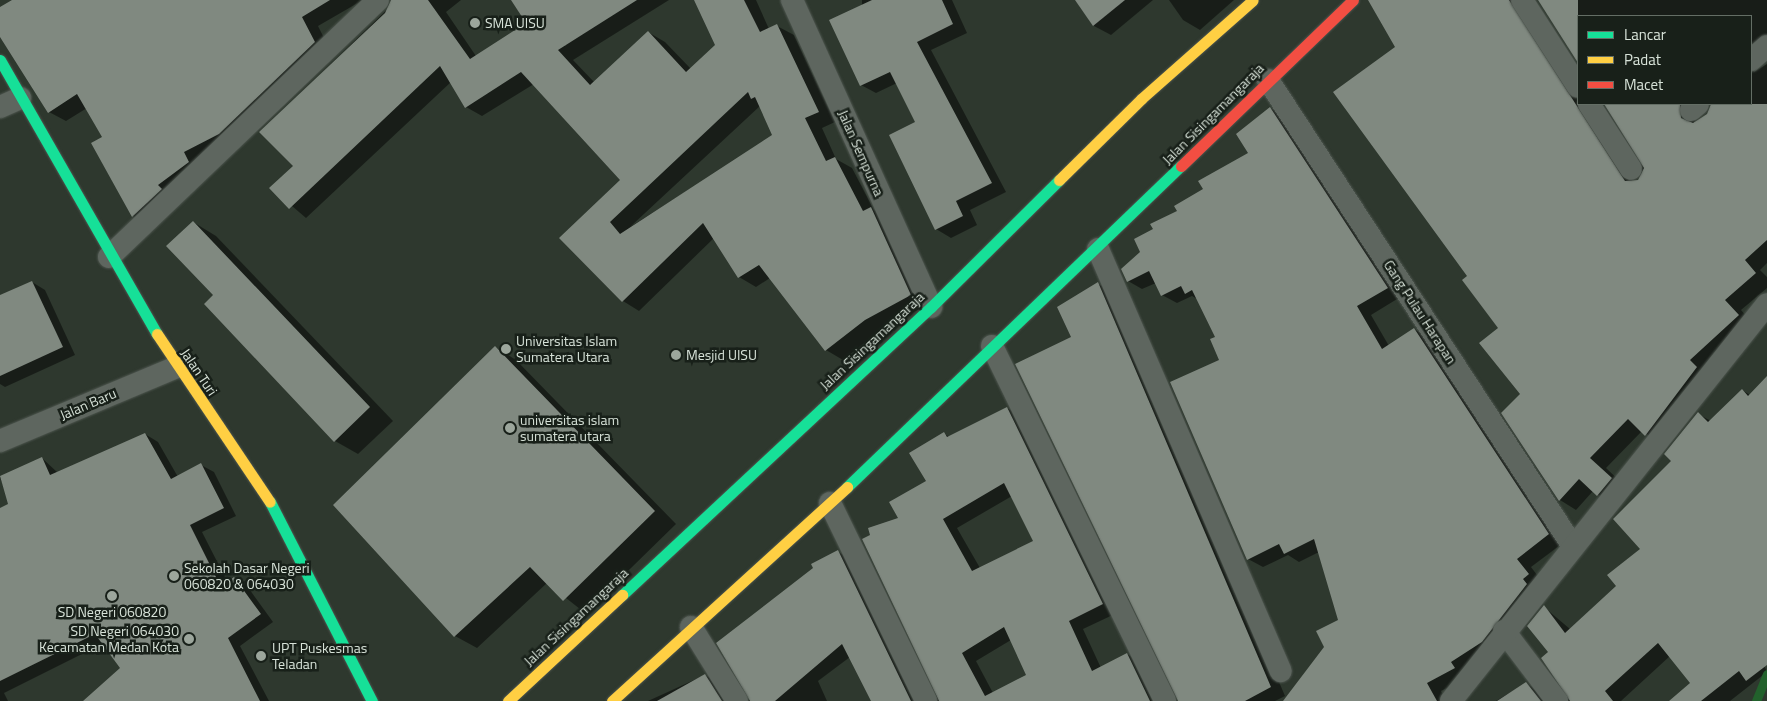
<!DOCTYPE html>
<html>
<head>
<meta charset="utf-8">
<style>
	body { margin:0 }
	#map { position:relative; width:1767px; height:701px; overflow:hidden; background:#2e382e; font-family:"Titillium Web",sans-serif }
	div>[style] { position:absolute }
	.shadow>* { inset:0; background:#0007 }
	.stream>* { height:9px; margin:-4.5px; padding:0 4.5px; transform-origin:4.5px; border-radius:4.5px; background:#22612c }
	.building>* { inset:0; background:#808980 }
	.roads { filter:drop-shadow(0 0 1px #4d554e) drop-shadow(0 0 1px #4d554e) }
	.street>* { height:22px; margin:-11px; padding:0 11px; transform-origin:11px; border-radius:11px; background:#5e665f }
	.fast>* { height:11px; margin:-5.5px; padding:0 5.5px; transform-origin:5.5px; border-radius:5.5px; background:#16e098 }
	.slow>* { height:11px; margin:-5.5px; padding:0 5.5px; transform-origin:5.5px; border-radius:5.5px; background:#ffcf43 }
	.jam>* { height:11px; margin:-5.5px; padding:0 5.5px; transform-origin:5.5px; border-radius:5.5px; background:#f24e42 }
	.dots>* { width:14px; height:14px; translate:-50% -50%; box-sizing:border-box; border:2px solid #182019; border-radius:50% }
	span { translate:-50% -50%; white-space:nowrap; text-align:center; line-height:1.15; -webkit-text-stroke:5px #182019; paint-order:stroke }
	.poi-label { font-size:14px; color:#d7e2d8 }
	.left { translate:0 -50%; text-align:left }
	.right { translate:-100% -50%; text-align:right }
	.street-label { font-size:14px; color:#d7e2d8 }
	.legend { position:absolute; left:1577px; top:15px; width:175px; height:90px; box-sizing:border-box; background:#182019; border:1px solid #646e65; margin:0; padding:6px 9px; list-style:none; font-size:15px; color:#d7e2d8 }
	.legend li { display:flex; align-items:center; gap:10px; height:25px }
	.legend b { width:25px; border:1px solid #646e65 }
</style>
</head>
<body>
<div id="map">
	<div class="shadow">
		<i style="clip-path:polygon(14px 0,363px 0,318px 26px,331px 52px,150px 225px,133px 216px,104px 138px,87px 108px,66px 121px,49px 112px,0 35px,0 9px)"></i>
		<i style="clip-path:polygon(evenodd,397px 0,461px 0,446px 12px,476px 56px,528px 23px,513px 0,669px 0,573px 60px,595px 83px,648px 32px,665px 42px,691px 69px,716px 45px,695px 0,756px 0,769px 29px,777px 26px,794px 35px,835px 122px,822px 128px,836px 159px,852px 168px,874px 210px,888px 218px,927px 305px,882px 329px,843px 360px,826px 350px,770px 278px,756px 287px,739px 277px,714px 238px,639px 311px,623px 301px,561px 238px,622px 180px,534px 84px,482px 116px,466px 107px,451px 82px,306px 218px,271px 188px,294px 166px,261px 132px,397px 0,760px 106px,774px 136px,630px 227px,760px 106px)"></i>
		<i style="clip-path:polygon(862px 0,952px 0,967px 33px,931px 50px,1006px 192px,970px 210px,977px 225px,951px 238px,936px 229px,917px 123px,897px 83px,876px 93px,861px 85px)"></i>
		<i style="clip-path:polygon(1077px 0,1153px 0,1111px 35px,1094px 26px)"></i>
		<i style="clip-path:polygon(1169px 0,1234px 0,1200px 30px,1183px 20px)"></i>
		<i style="clip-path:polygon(1369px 0,1530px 0,1578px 89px,1578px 104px,1634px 183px,1640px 181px,1643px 162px,1606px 104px,1706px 104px,1692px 125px,1708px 114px,1712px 104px,1751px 104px,1751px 16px,1578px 16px,1578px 61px,1539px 0,1767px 0,1767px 54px,1755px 65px,1754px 72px,1767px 64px,1767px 263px,1760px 270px,1767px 277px,1767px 288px,1741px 310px,1754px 325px,1662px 444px,1642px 431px,1606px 468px,1627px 488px,1614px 505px,1593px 491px,1576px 510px,1560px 500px,1503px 413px,1522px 394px,1500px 328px,1469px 277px,1396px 47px)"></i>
		<i style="clip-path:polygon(1270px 108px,1285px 117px,1402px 296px,1371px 315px,1389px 346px,1414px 329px,1429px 338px,1563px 543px,1531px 567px,1543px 583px,1469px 677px,1441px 691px,1446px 701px,1296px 701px,1339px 621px,1319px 552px,1299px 562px,1288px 555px,1263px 567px,1248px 559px,1216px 337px,1199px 300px,1192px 296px,1177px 303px,1162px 295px,1156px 283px,1142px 289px,1128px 281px,1155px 230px,1250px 154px)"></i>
		<i style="clip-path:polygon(193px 222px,216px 236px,393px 421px,358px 454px,335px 441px,215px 295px)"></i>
		<i style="clip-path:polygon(32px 282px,45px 290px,75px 355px,5px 387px,0 384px,0 297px)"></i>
		<i style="clip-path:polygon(1098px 284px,1113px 292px,1285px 696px,1275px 701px,1178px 701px,1072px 338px)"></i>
		<i style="clip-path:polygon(495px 347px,516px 360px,676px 524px,585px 613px,547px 583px,477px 648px,455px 636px)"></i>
		<i style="clip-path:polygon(1767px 378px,1767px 655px,1761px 659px,1767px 672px,1730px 701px,1671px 701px,1691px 683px,1670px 656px,1621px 701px,1568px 701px,1569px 693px,1549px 653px,1544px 607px,1570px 629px,1617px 586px,1641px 549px,1673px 461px,1698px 414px,1711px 421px,1742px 390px,1750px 395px)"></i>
		<i style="clip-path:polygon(evenodd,1007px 408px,1022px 417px,1117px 613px,1083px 629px,1101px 668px,1127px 654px,1142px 663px,1161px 701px,937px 701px,900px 519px,927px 481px,944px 434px,950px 437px,1007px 408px,1012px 496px,1035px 541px,980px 568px,957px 528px,1012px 496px,1007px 408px,1011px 640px,1027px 676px,993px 693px,976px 661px,1011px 640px)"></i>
		<i style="clip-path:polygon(145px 434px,158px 442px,178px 477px,201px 465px,214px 472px,236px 516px,202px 532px,228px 583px,234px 579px,247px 586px,273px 622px,240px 646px,269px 701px,84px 701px,122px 669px,104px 643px,4px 693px,8px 701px,0 701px,0 509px,10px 504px,0 477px,42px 458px,58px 473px)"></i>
		<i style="clip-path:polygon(838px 552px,853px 560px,921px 701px,872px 701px,850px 657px,818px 681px,827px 701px,748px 701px)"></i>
		<i style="clip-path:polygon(705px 675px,719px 684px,730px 701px,648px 701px)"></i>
		<i style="clip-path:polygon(1526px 683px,1549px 701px,1496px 701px)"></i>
	</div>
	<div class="stream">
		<i style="left:1756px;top:701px;width:29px;rotate:-68deg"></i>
	</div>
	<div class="building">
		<i style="clip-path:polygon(12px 0,330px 0,302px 17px,315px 42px,219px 134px,184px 152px,189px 162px,158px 185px,162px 189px,132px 217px,91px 143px,102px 137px,77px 94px,48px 113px,0 37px,0 7px)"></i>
		<i style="clip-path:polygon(evenodd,391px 0,428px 0,470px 59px,526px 23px,511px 0,637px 0,558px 50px,590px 85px,648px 31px,686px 72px,715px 45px,694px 0,744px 0,760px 32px,777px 24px,819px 112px,805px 118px,826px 161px,835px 157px,863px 211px,871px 207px,911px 295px,865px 320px,825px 351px,759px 265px,738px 278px,703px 223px,622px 302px,559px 238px,620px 180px,521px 72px,465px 108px,440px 66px,289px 209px,269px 188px,293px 166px,259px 132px,385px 13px,391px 0,748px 92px,751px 99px,755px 97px,772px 135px,620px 234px,610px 222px,748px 92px)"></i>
		<i style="clip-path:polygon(872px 0,942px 0,953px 24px,917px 42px,992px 183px,956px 201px,963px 216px,935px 230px,889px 135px,915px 122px,890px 72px,860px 86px,829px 20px)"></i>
		<i style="clip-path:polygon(1075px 0,1125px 0,1093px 26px)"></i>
		<i style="clip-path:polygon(1368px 0,1509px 0,1625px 181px,1638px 180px,1644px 168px,1604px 104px,1680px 104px,1681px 118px,1693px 123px,1707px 114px,1711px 104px,1767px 104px,1767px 240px,1745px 260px,1756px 273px,1725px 300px,1739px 315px,1690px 360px,1697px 367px,1645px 436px,1628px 419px,1590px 458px,1612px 478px,1597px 496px,1579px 479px,1559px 501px,1501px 413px,1520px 394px,1479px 343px,1498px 328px,1462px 280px,1467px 276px,1333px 92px,1395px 47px)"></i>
		<i style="clip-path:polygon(1538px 0,1578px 0,1578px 63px)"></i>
		<i style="clip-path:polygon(1270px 107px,1388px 288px,1357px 306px,1382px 349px,1414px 328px,1549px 534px,1517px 559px,1529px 574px,1523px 579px,1527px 584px,1482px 642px,1451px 662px,1455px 668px,1427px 683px,1437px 701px,1283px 701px,1324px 647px,1316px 631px,1338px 620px,1314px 539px,1284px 554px,1279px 544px,1247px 560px,1170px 382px,1219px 360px,1210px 339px,1215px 337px,1192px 290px,1185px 294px,1181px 286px,1161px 296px,1149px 271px,1127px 282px,1121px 269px,1140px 252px,1134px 239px,1153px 229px,1150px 224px,1177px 211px,1174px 206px,1203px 189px,1198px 181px,1248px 153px,1236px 134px)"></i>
		<i style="clip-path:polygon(193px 221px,370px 407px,334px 442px,204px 304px,213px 295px,166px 246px)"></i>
		<i style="clip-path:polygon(32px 281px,63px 347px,0 376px,0 295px)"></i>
		<i style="clip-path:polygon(1098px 282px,1271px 687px,1245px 701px,1178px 701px,1015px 364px,1071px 337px,1057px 307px)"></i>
		<i style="clip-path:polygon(495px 346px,655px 511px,563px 601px,530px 567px,454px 637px,333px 505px)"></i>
		<i style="clip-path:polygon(1767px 376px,1767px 665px,1746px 681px,1739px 671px,1701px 701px,1669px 701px,1690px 683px,1658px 643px,1605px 691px,1613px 701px,1570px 701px,1541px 658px,1548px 652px,1527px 626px,1544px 605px,1565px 633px,1616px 586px,1607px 575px,1640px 549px,1613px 519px,1671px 461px,1664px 454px,1698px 412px,1708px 422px,1742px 389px,1748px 396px)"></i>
		<i style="clip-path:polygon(evenodd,1007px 407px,1103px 604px,1069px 621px,1092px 671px,1127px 653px,1150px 701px,939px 701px,862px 539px,870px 535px,868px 528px,898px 518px,889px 502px,926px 481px,909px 453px,944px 432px,947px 437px,1007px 407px,1004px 483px,1033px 541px,972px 571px,943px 519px,1004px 483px,1007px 407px,1004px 627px,1026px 675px,985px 696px,962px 653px,1004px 627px)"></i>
		<i style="clip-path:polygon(145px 433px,171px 479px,201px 463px,224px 508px,190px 525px,221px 587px,234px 577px,261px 614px,228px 638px,260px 701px,83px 701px,120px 668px,95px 634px,0 681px,0 508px,8px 504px,0 476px,42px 457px,50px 475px)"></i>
		<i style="clip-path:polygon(838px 550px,911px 701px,871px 701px,842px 644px,775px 701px,750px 701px,716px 643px,813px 568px,811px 564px)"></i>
		<i style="clip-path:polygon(705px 674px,722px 701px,657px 701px)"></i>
		<i style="clip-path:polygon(1526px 682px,1541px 701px,1497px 701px)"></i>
	</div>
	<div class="roads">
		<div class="street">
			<i style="left:792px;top:0;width:337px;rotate:65.6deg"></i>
			<i style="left:1522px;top:0;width:103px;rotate:57.2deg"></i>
			<i style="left:1751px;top:60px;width:21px;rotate:-41deg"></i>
			<i style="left:1268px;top:80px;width:556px;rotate:56.82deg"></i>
			<i style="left:1589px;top:104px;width:77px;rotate:57.1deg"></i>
			<i style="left:0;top:107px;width:22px;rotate:-24deg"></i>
			<i style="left:1691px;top:110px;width:9px;rotate:-41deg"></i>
			<i style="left:1098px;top:249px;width:460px;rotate:66.6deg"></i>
			<i style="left:109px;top:257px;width:372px;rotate:-43.7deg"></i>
			<i style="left:992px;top:346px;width:395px;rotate:64deg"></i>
			<i style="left:0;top:441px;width:192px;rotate:-22.7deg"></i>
			<i style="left:830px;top:503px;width:220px;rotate:64.1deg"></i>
			<i style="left:691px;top:627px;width:87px;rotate:58.1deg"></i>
			<i style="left:1504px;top:631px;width:88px;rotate:52.9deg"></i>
			<i style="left:1451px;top:701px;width:507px;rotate:-51.48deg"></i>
		</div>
		<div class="fast">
			<i style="left:0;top:60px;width:316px;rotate:60.2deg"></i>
			<i style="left:847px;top:487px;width:463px;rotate:-43.9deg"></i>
			<i style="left:270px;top:502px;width:224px;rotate:62.9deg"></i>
			<i style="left:622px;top:595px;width:422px;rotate:-43deg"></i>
			<i style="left:931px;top:307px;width:180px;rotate:-44.8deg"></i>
		</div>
		<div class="slow">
			<i style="left:1059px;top:180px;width:115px;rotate:-44.6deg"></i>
			<i style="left:1141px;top:99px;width:149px;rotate:-41.5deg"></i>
			<i style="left:157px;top:334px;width:202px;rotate:56.1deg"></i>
			<i style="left:508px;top:701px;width:156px;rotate:-42.9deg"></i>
			<i style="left:612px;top:701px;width:318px;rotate:-42.3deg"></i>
		</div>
		<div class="jam">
			<i style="left:1181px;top:166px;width:239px;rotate:-44deg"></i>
		</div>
	</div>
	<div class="dots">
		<i style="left:475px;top:23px;background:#9ca69c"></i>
		<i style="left:506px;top:349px;background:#9ca69c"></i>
		<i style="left:676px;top:355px;background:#9ca69c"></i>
		<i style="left:510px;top:428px;background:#9ca69c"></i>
		<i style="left:174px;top:576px;background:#9ca69c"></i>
		<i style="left:112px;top:596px;background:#9ca69c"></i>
		<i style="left:189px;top:639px;background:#9ca69c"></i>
		<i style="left:261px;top:656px;background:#9ca69c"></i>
	</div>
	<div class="poi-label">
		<span class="left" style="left:485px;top:23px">SMA UISU</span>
		<span class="left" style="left:516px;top:349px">Universitas Islam<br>Sumatera Utara</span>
		<span class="left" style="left:686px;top:355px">Mesjid UISU</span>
		<span class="left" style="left:520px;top:428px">universitas islam<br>sumatera utara</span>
		<span class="left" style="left:184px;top:576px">Sekolah Dasar Negeri<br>060820 &amp; 064030</span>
		<span style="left:112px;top:612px">SD Negeri 060820</span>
		<span class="right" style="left:179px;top:639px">SD Negeri 064030<br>Kecamatan Medan Kota</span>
		<span class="left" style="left:272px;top:656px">UPT Puskesmas<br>Teladan</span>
	</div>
	<div class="street-label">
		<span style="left:1213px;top:114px;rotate:-45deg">Jalan Sisingamangaraja</span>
		<span style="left:861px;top:153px;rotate:66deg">Jalan Sempurna</span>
		<span style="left:1420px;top:312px;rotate:57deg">Gang Pulau Harapan</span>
		<span style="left:872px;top:341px;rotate:-43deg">Jalan Sisingamangaraja</span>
		<span style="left:199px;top:372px;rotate:56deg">Jalan Turi</span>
		<span style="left:88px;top:404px;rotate:-23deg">Jalan Baru</span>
		<span style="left:576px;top:617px;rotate:-43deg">Jalan Sisingamangaraja</span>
	</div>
	<ul class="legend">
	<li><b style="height:6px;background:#16e098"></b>Lancar</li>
	<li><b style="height:6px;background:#ffcf43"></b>Padat</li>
	<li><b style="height:6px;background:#f24e42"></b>Macet</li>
	</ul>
</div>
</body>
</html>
